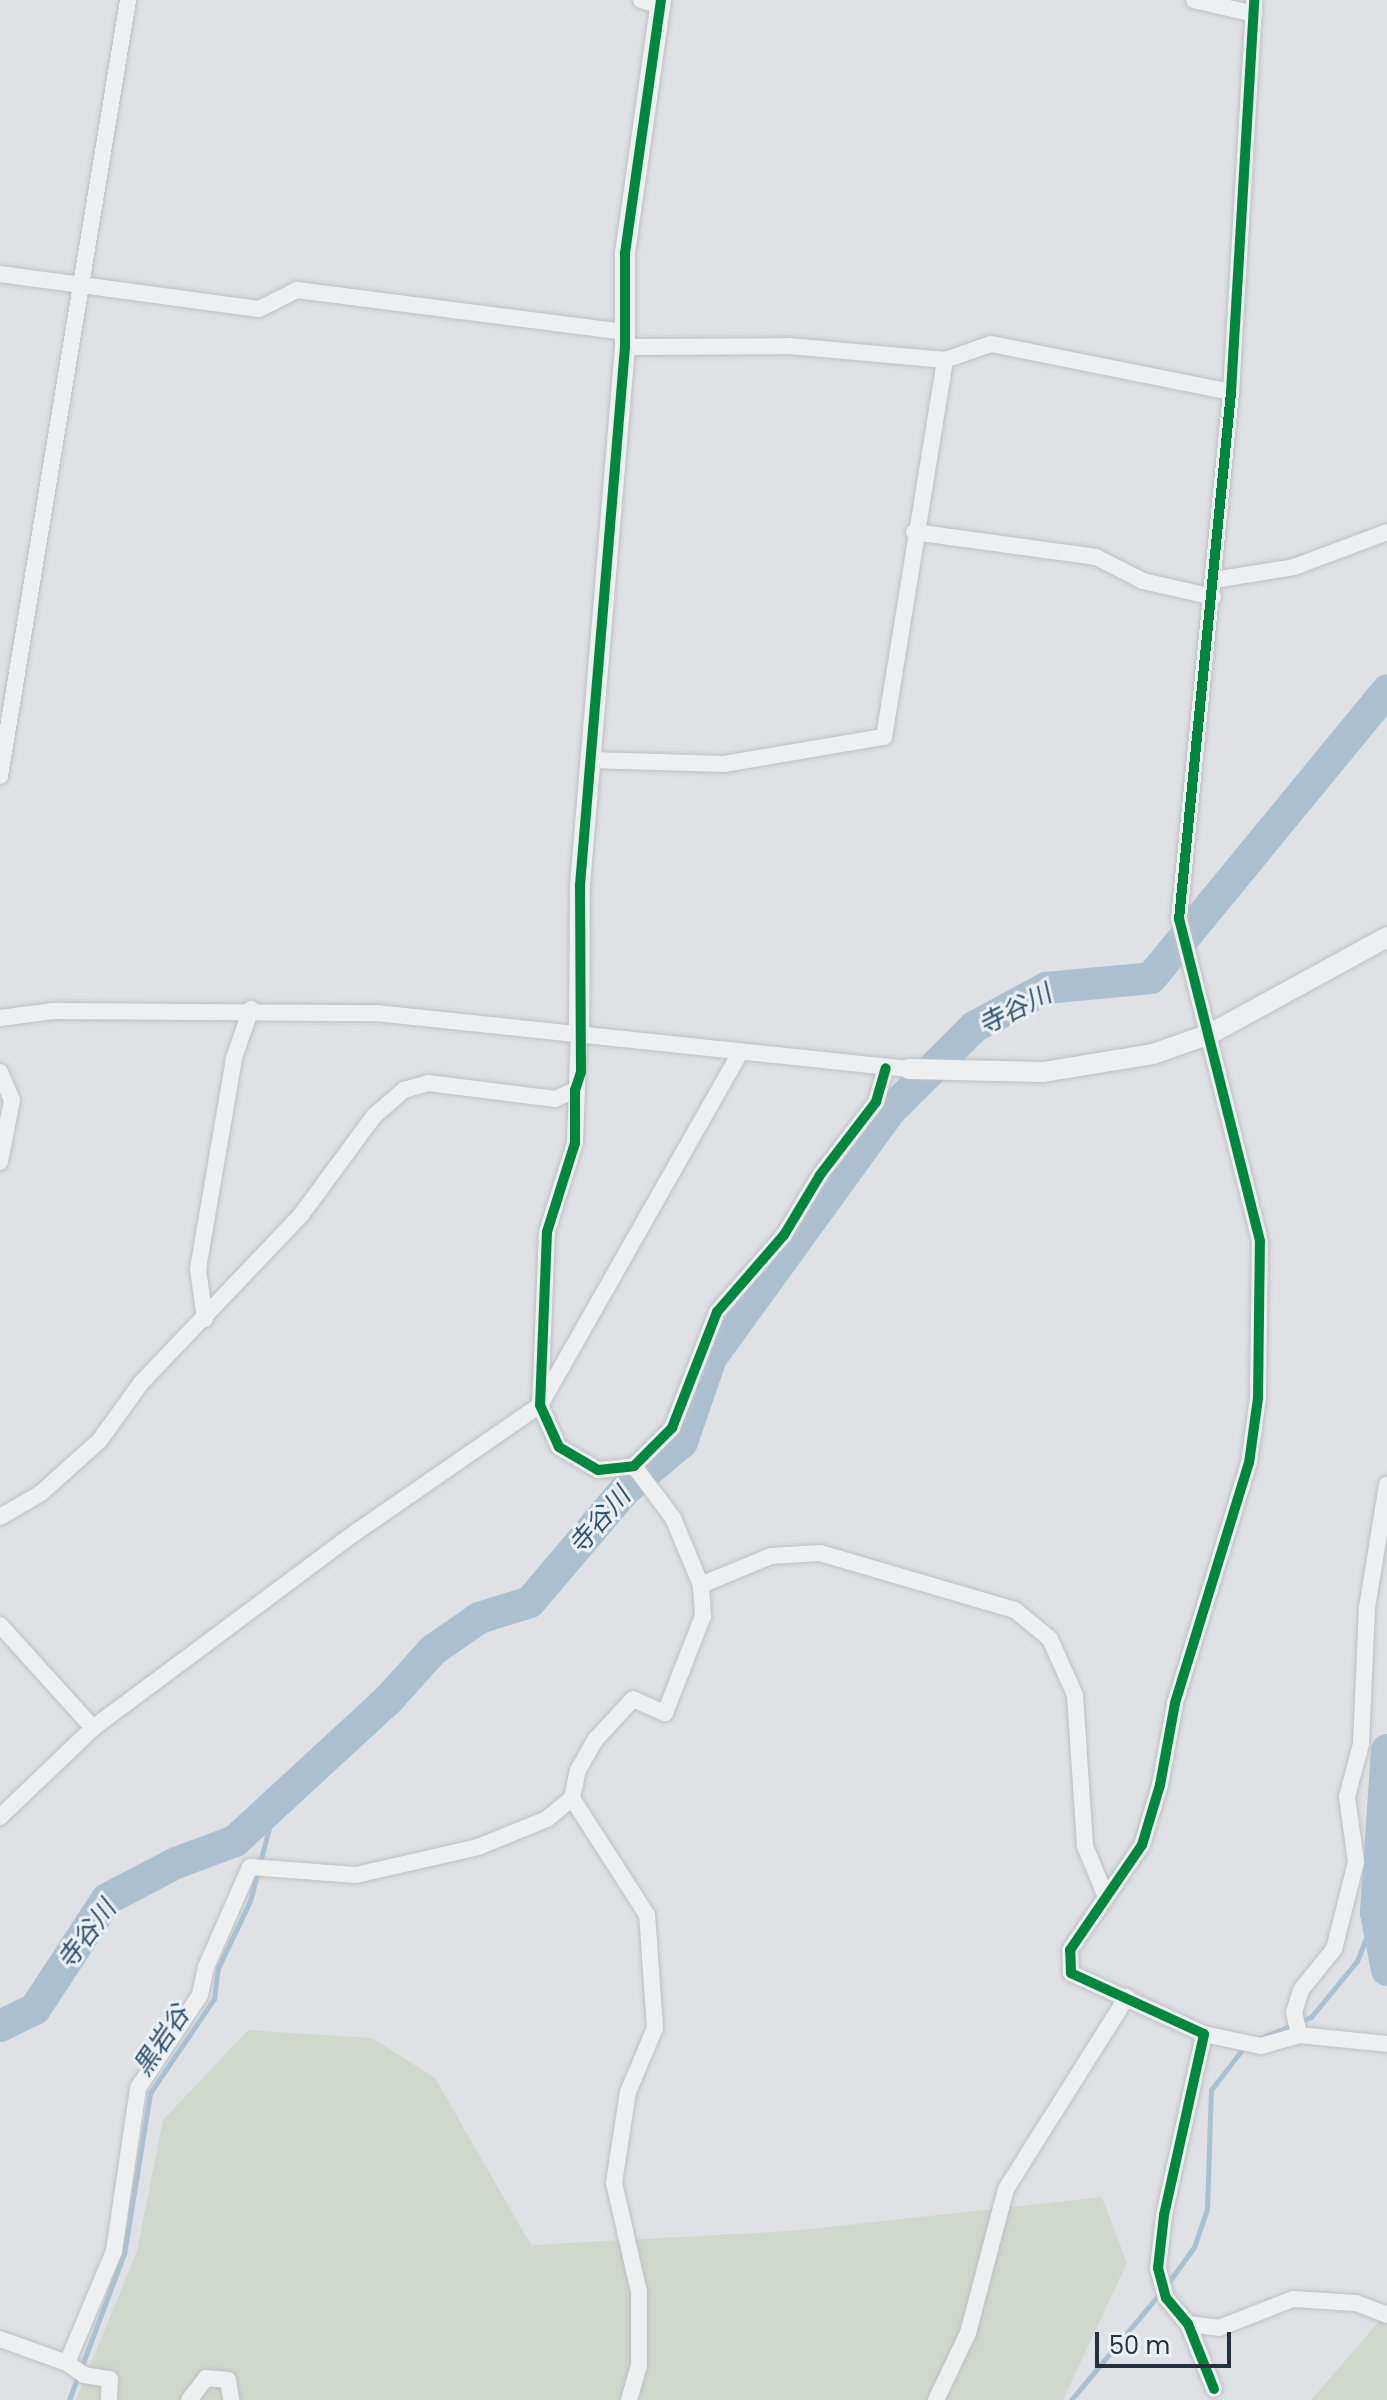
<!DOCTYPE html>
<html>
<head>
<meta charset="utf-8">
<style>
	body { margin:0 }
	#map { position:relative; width:1387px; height:2400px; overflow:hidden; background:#dfe1e4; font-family:Poppins,"Noto Sans JP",sans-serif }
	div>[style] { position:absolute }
	.green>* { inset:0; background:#d0d8ce }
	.stream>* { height:5px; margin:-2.5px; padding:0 2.5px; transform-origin:2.5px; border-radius:2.5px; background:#aac0d1 }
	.river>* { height:32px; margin:-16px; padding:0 16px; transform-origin:16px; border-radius:16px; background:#aac0d1 }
	.roads { filter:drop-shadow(0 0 2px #bdbfc2) drop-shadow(0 0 2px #bdbfc2) }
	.minor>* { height:16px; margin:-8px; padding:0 8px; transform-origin:8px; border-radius:8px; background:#eeeff1 }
	.tertiary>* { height:20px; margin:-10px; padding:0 10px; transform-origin:10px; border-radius:10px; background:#eeeff1 }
	.cycleway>* { height:10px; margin:-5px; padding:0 5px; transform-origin:5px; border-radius:5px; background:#00873e }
	span { translate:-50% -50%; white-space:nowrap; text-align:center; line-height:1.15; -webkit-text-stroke:6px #ebf0f5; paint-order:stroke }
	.water-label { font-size:26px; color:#2d5273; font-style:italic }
	.scale { position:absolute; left:1095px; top:2332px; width:136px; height:36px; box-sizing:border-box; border:4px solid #25303e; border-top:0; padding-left:10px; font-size:24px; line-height:28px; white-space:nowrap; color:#25303e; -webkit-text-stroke:6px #ebf0f5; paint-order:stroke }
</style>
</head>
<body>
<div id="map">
	<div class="green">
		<i style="clip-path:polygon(248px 2030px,372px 2038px,435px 2078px,531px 2245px,792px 2231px,1102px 2197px,1127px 2263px,1063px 2400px,76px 2400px,137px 2251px,163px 2120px)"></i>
		<i style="clip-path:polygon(1387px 2312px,1387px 2400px,1311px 2400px)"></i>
	</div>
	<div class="stream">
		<i style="left:1256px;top:2040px;width:60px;rotate:-22.7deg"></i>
		<i style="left:1311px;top:2017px;width:72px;rotate:-50.6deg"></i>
		<i style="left:1357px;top:1961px;width:52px;rotate:-68.4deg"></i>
		<i style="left:1166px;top:2286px;width:48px;rotate:-54.3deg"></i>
		<i style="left:1194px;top:2247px;width:40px;rotate:-71.1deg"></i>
		<i style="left:1207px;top:2209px;width:119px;rotate:-88.1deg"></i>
		<i style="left:1211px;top:2090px;width:54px;rotate:-52.5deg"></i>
		<i style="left:69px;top:2400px;width:156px;rotate:-69.4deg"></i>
		<i style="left:124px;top:2254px;width:163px;rotate:-80.8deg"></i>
		<i style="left:150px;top:2093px;width:114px;rotate:-55.8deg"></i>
		<i style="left:214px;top:1999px;width:31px;rotate:-83deg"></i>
		<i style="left:218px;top:1968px;width:74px;rotate:-64.5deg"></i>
		<i style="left:250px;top:1901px;width:103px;rotate:-75.4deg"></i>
		<i style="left:1071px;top:2400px;width:139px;rotate:-50.2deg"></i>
	</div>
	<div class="river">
		<i style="left:1387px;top:1750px;width:163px;rotate:93.9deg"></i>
		<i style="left:1376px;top:1913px;width:58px;rotate:79.1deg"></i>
		<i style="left:0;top:2026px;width:39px;rotate:-26deg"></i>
		<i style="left:35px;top:2009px;width:131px;rotate:-56.8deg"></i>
		<i style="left:107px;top:1899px;width:78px;rotate:-27.6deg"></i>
		<i style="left:176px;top:1863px;width:63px;rotate:-20.4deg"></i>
		<i style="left:235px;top:1841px;width:208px;rotate:-42.7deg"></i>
		<i style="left:388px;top:1700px;width:67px;rotate:-48deg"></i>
		<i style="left:433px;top:1650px;width:56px;rotate:-34.8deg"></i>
		<i style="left:479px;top:1618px;width:53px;rotate:-17.4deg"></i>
		<i style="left:530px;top:1602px;width:145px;rotate:-49.7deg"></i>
		<i style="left:624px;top:1491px;width:76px;rotate:-40.2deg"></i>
		<i style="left:682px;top:1442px;width:89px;rotate:-71deg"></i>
		<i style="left:711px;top:1358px;width:304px;rotate:-54.1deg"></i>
		<i style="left:889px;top:1112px;width:120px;rotate:-45deg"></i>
		<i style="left:974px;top:1027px;width:82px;rotate:-28.4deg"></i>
		<i style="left:1046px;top:988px;width:105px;rotate:-5.4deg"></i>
		<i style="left:1151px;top:978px;width:372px;rotate:-50.6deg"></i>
	</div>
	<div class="roads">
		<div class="minor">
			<i style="left:641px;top:0;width:21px;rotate:17deg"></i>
			<i style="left:1194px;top:0;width:62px;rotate:13.1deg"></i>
			<i style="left:0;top:274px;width:261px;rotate:7.7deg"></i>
			<i style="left:259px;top:309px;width:42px;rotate:-26.6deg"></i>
			<i style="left:297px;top:290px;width:331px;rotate:7.3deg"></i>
			<i style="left:625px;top:347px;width:164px;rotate:-0.3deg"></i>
			<i style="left:789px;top:346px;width:157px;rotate:5.1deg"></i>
			<i style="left:945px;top:360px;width:49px;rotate:-19.2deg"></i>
			<i style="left:991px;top:344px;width:245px;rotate:11.3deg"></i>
			<i style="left:914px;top:532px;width:184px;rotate:7.8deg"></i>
			<i style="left:1096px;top:557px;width:53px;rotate:27.1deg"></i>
			<i style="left:1143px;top:581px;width:72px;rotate:12.9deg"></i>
			<i style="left:1214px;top:580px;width:81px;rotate:-9.2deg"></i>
			<i style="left:1294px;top:567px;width:99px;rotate:-20.6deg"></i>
			<i style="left:591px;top:760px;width:133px;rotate:1.7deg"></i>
			<i style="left:724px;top:764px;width:162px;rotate:-9.6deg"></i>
			<i style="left:884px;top:737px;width:382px;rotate:-80.8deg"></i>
			<i style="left:0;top:776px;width:786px;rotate:-80.63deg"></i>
			<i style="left:0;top:1018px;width:54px;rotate:-7.4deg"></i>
			<i style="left:54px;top:1011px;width:322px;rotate:0.4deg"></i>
			<i style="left:376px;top:1013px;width:536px;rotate:6deg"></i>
			<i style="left:579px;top:1032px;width:111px;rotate:92.1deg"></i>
			<i style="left:575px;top:1143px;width:93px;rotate:107.5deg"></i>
			<i style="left:547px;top:1232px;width:173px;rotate:92.3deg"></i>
			<i style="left:540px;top:1405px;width:46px;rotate:65.7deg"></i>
			<i style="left:559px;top:1447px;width:45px;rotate:30.5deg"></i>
			<i style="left:598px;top:1470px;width:36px;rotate:-6deg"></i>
			<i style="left:634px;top:1466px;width:54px;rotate:-45deg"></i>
			<i style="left:672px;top:1428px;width:124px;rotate:-68.8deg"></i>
			<i style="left:717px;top:1312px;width:102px;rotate:-49deg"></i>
			<i style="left:784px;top:1235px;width:70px;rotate:-59deg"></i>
			<i style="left:820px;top:1175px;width:92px;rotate:-52.5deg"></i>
			<i style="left:876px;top:1102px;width:35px;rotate:-74deg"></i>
			<i style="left:0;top:1072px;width:30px;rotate:67deg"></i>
			<i style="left:12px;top:1100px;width:63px;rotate:101deg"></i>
			<i style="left:205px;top:1319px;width:50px;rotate:-98deg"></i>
			<i style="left:198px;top:1269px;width:214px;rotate:-80.3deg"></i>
			<i style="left:234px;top:1058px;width:52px;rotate:-70.9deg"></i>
			<i style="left:0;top:1517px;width:48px;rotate:-30.3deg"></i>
			<i style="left:41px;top:1493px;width:79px;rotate:-41.9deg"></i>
			<i style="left:100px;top:1440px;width:70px;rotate:-54.3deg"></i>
			<i style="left:141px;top:1383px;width:232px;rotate:-46.4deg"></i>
			<i style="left:301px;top:1215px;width:123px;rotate:-53.6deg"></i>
			<i style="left:374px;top:1116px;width:40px;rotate:-41deg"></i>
			<i style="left:404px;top:1090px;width:25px;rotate:-16deg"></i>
			<i style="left:428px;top:1083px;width:128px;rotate:7.2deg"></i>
			<i style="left:555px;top:1099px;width:22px;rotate:-24deg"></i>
			<i style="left:701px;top:1585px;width:76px;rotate:-22.5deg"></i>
			<i style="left:771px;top:1556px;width:49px;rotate:-3.5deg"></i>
			<i style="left:820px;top:1553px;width:203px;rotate:16.3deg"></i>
			<i style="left:1015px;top:1610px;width:45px;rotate:39.6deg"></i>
			<i style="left:1050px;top:1639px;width:61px;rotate:65.9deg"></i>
			<i style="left:1075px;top:1695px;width:151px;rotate:86.2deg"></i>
			<i style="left:1085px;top:1846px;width:55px;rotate:67.6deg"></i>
			<i style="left:0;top:1625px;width:139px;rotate:47.9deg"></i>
			<i style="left:0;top:1817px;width:129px;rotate:-43.7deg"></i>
			<i style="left:93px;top:1728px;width:328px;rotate:-36.7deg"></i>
			<i style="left:356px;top:1532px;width:224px;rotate:-34.6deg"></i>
			<i style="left:540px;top:1405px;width:403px;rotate:-60.4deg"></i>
			<i style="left:1204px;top:2034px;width:58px;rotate:11.9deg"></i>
			<i style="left:1261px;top:2046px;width:40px;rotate:-16deg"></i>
			<i style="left:1299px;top:2035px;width:88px;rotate:5.8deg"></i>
			<i style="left:1299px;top:2035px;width:24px;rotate:-102deg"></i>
			<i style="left:1294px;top:2012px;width:23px;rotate:-72deg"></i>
			<i style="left:1301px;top:1990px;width:53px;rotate:-51.2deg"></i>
			<i style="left:1334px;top:1949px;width:90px;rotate:-75.8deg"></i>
			<i style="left:1356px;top:1862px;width:66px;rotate:-97.9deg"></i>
			<i style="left:1347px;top:1797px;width:55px;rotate:-75.2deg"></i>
			<i style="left:1361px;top:1744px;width:136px;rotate:-87.5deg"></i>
			<i style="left:1367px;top:1608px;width:125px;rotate:-80.8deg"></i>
			<i style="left:1188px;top:2324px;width:31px;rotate:7deg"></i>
			<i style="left:1219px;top:2328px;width:79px;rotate:-21.4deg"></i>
			<i style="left:1293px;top:2299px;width:63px;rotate:3.6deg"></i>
			<i style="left:1356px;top:2303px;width:33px;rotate:21deg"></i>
			<i style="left:0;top:2339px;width:71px;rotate:19.7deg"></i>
			<i style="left:67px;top:2363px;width:21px;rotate:35deg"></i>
			<i style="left:84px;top:2375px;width:26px;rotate:9deg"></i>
			<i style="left:110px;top:2379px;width:21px;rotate:93deg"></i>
			<i style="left:67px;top:2363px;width:121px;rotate:-67.2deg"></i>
			<i style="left:114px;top:2251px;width:165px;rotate:-81.6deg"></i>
			<i style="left:138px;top:2088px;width:112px;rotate:-56.3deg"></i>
			<i style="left:200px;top:1995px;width:29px;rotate:-78deg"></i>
			<i style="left:206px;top:1967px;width:109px;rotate:-66.3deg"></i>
			<i style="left:250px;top:1867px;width:106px;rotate:4.3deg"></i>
			<i style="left:356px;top:1875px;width:125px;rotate:-12.9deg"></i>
			<i style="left:478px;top:1847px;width:74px;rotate:-22.1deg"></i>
			<i style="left:547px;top:1819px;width:33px;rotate:-40deg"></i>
			<i style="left:1214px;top:2389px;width:70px;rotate:-111.8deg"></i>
			<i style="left:1188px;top:2324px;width:34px;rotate:-130deg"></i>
			<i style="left:1166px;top:2298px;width:31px;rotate:-105deg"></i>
			<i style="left:1158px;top:2268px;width:53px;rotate:-83.5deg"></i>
			<i style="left:1164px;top:2215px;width:185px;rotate:-77.5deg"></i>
			<i style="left:1204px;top:2034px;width:146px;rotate:-155.4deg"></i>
			<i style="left:1071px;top:1973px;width:23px;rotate:-92deg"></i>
			<i style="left:1070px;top:1950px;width:127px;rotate:-55.6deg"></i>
			<i style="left:1142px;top:1845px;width:63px;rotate:-73.3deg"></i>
			<i style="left:1160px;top:1785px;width:83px;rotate:-79.6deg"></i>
			<i style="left:1175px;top:1703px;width:251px;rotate:-72.9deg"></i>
			<i style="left:1249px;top:1463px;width:66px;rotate:-82.1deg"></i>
			<i style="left:1258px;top:1398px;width:157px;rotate:-89.3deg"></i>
			<i style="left:1260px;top:1241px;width:332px;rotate:-104.1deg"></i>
			<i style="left:1179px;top:919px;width:530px;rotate:-84.36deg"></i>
			<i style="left:1231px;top:392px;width:393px;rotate:-86.6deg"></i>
			<i style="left:189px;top:2400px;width:28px;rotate:-52deg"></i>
			<i style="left:206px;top:2378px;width:22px;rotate:5deg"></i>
			<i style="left:228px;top:2380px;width:20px;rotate:81deg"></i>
			<i style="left:629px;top:2400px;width:35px;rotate:-74deg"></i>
			<i style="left:639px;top:2366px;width:74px;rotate:-90deg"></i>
			<i style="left:639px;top:2292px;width:112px;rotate:-102.9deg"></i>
			<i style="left:614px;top:2183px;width:92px;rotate:-81.3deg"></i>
			<i style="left:628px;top:2092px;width:69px;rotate:-67.1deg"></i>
			<i style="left:655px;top:2028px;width:113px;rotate:-94deg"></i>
			<i style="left:647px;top:1915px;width:139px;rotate:-122.7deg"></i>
			<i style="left:572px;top:1798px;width:29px;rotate:-78deg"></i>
			<i style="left:578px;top:1770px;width:36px;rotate:-60deg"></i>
			<i style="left:596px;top:1739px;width:54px;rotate:-47.2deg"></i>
			<i style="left:633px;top:1699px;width:35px;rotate:24deg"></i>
			<i style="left:665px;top:1713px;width:104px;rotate:-68.6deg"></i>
			<i style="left:703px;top:1616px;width:31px;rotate:-94deg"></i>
			<i style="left:701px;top:1585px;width:73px;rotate:-112.7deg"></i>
			<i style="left:673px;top:1518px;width:65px;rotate:-126.9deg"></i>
			<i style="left:936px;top:2400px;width:74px;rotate:-64.5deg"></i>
			<i style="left:968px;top:2333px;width:149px;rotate:-75.2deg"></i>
			<i style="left:1006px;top:2189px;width:227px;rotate:-57.8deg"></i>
		</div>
		<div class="tertiary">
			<i style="left:579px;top:1032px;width:147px;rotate:-89.6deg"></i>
			<i style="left:580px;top:885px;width:540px;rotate:-85.22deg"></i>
			<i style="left:625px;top:347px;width:94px;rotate:-90deg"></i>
			<i style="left:625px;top:253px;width:256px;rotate:-81.9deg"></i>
			<i style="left:909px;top:1069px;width:134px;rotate:1.3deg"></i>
			<i style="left:1043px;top:1072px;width:111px;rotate:-9.3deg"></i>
			<i style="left:1153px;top:1054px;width:60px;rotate:-19.3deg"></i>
			<i style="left:1210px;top:1034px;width:202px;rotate:-28.7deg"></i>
		</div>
	</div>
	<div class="cycleway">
		<i style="left:661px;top:0;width:256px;rotate:98.1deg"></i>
		<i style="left:625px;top:253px;width:94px;rotate:90deg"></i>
		<i style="left:625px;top:347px;width:540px;rotate:94.78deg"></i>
		<i style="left:580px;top:885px;width:187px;rotate:89.7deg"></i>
		<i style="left:581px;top:1072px;width:19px;rotate:108deg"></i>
		<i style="left:575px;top:1090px;width:53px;rotate:90deg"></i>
		<i style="left:575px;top:1143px;width:93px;rotate:107.5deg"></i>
		<i style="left:547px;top:1232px;width:173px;rotate:92.3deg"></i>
		<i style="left:540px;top:1405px;width:46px;rotate:65.7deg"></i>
		<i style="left:559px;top:1447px;width:45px;rotate:30.5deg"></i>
		<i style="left:598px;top:1470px;width:36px;rotate:-6deg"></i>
		<i style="left:634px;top:1466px;width:54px;rotate:-45deg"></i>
		<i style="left:672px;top:1428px;width:124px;rotate:-68.8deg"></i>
		<i style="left:717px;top:1312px;width:102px;rotate:-49deg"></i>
		<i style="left:784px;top:1235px;width:70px;rotate:-59deg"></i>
		<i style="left:820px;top:1175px;width:92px;rotate:-52.5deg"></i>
		<i style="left:876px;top:1102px;width:35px;rotate:-74deg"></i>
		<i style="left:1214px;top:2389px;width:70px;rotate:-111.8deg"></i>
		<i style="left:1188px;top:2324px;width:34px;rotate:-130deg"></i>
		<i style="left:1166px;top:2298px;width:31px;rotate:-105deg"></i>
		<i style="left:1158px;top:2268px;width:53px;rotate:-83.5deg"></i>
		<i style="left:1164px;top:2215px;width:185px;rotate:-77.5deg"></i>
		<i style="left:1204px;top:2034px;width:146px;rotate:-155.4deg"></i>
		<i style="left:1071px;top:1973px;width:23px;rotate:-92deg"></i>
		<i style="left:1070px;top:1950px;width:127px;rotate:-55.6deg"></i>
		<i style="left:1142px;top:1845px;width:63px;rotate:-73.3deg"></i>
		<i style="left:1160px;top:1785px;width:83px;rotate:-79.6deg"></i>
		<i style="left:1175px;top:1703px;width:251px;rotate:-72.9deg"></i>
		<i style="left:1249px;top:1463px;width:66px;rotate:-82.1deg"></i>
		<i style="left:1258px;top:1398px;width:157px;rotate:-89.3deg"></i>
		<i style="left:1260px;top:1241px;width:332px;rotate:-104.1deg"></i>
		<i style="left:1179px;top:919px;width:530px;rotate:-84.36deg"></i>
		<i style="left:1231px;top:392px;width:393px;rotate:-86.6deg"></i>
	</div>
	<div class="water-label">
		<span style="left:1015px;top:1010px;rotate:-27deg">寺谷川</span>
		<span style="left:600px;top:1521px;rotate:-49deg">寺谷川</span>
		<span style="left:87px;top:1935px;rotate:-53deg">寺谷川</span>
		<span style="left:162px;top:2041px;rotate:-56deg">黒岩谷</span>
	</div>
	<div class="scale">50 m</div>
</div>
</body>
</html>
